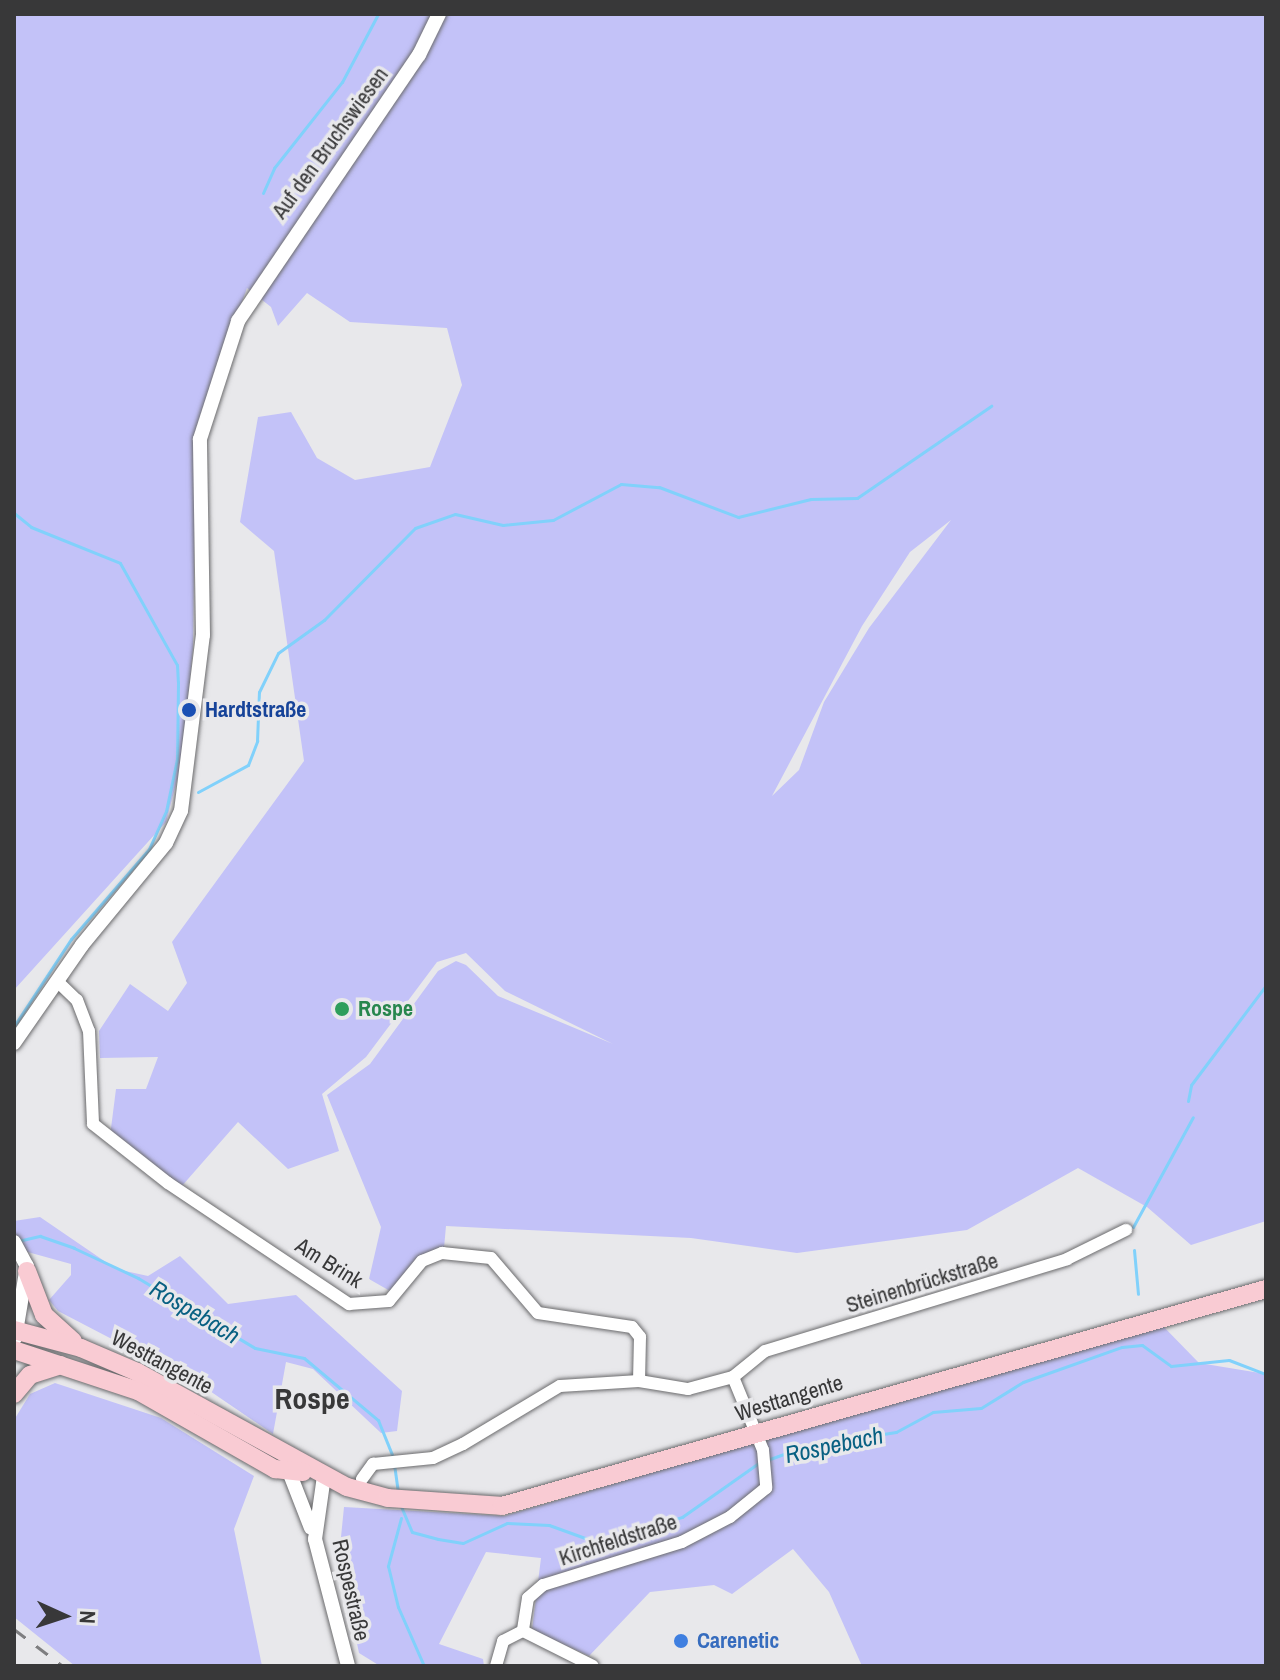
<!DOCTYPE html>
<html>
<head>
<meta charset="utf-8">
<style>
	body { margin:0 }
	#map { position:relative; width:1280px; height:1680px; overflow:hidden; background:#e8e8eb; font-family:"Archivo Narrow",sans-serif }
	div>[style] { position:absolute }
	.green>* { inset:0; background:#c3c2f8 }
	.stream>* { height:3px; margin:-1.5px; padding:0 1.5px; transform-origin:1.5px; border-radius:1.5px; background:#81d1fb }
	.roads { filter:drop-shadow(0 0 2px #6b6b6d) drop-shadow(0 0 2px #6b6b6d) }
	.minor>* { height:12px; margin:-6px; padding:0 6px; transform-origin:6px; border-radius:6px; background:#fff }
	.tertiary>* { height:14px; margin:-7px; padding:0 7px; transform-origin:7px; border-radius:7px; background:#fff }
	.primary>* { height:18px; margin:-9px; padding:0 9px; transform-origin:9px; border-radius:9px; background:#f9cbd3 }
	.rail>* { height:3px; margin-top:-1.5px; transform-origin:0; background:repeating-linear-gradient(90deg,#7e7e80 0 14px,transparent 0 28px) }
	.dots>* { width:22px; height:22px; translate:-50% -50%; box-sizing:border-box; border:4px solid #e8e8eb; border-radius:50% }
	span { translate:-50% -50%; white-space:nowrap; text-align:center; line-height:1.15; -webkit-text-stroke:7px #e8e8eb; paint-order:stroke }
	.street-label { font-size:22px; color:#383839 }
	.transit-label { font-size:22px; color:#164399; font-weight:700 }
	.left { translate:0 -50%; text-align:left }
	.leisure-label { font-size:22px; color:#27864d; font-weight:700 }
	.shop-label { font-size:22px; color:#366cbe; font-weight:700 }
	.water-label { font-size:24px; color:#086082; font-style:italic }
	.district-label { font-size:30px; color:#383839; font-weight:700 }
	.frame { position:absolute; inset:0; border:16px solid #383839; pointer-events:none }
	.north { position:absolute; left:24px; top:1576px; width:80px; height:80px; -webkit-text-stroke:6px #e8e8eb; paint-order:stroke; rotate:93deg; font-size:22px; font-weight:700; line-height:32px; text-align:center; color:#383839 }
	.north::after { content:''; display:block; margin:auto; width:28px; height:36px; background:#383839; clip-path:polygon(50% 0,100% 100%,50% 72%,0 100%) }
</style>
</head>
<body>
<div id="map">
	<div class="green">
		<i style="clip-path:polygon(evenodd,14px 14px,1266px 14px,1266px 1221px,1191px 1245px,1147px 1207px,1078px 1168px,967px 1230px,797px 1253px,691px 1238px,446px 1226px,444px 1248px,417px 1257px,390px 1291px,369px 1279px,381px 1227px,327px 1095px,370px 1064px,438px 971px,456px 961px,466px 965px,498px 996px,613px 1044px,505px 991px,466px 953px,437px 962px,366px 1057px,322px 1094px,339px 1151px,288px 1169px,238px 1122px,181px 1187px,110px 1136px,116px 1089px,146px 1089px,158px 1057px,100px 1058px,99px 1031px,130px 984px,168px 1011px,187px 983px,172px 942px,304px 761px,274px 551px,240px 522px,258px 417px,291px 412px,317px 458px,355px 480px,430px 467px,462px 385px,447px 328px,350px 322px,307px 293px,278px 326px,271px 307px,247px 288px,196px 429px,193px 648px,182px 761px,166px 822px,14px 990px,14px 14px,951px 520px,869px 628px,824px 702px,799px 770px,772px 796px,862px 626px,910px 552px,951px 520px)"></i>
		<i style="clip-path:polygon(40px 1217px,116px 1269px,148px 1276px,180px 1256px,228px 1304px,296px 1295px,402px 1391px,397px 1431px,381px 1433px,313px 1369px,286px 1362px,273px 1434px,204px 1387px,58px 1311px,49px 1300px,71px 1275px,71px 1264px,24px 1251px,14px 1260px,14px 1221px)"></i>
		<i style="clip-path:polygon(1160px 1323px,1199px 1363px,1266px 1374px,1266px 1666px,862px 1666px,829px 1592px,793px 1549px,732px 1594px,714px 1585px,650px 1592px,589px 1656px,532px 1630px,541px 1558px,486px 1552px,439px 1644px,483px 1659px,484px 1666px,380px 1666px,359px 1653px,339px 1557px,344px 1507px,505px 1516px)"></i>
		<i style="clip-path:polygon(55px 1383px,161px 1418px,254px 1476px,234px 1529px,262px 1666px,75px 1666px,14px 1617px,14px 1420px,30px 1394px)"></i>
	</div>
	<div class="stream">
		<i style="left:263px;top:193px;width:27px;rotate:-66deg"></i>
		<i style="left:274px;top:168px;width:110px;rotate:-51.7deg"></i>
		<i style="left:342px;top:82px;width:77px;rotate:-62.1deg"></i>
		<i style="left:14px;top:513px;width:22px;rotate:39deg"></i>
		<i style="left:31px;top:527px;width:96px;rotate:22deg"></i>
		<i style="left:120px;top:563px;width:117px;rotate:60.8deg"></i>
		<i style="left:177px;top:665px;width:17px;rotate:87deg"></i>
		<i style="left:178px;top:682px;width:77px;rotate:90.7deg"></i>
		<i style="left:177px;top:759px;width:53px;rotate:101.9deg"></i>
		<i style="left:166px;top:811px;width:42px;rotate:114.1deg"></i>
		<i style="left:149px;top:849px;width:119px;rotate:130.9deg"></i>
		<i style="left:71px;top:939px;width:104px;rotate:123.2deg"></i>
		<i style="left:198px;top:792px;width:57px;rotate:-28.4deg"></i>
		<i style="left:248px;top:765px;width:26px;rotate:-69deg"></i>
		<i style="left:257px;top:741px;width:49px;rotate:-87.7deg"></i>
		<i style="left:259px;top:692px;width:43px;rotate:-64deg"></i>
		<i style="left:278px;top:653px;width:57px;rotate:-35.7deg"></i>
		<i style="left:324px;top:620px;width:129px;rotate:-45.3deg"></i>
		<i style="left:415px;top:528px;width:42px;rotate:-19.3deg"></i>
		<i style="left:455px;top:514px;width:49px;rotate:12.9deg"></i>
		<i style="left:503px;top:525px;width:50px;rotate:-5.7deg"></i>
		<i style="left:553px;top:520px;width:77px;rotate:-27.9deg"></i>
		<i style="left:621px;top:484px;width:38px;rotate:5deg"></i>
		<i style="left:659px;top:487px;width:85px;rotate:20.8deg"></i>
		<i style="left:738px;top:517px;width:75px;rotate:-13.9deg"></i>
		<i style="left:811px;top:499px;width:46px;rotate:-1.2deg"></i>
		<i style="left:857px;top:498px;width:163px;rotate:-34.5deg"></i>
		<i style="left:1188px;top:1101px;width:16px;rotate:-79deg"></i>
		<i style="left:1191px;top:1085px;width:125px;rotate:-53.1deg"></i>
		<i style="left:1133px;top:1227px;width:125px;rotate:-61.4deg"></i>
		<i style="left:18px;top:1241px;width:23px;rotate:-13deg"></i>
		<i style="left:40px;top:1236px;width:36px;rotate:19deg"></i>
		<i style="left:74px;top:1248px;width:71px;rotate:25.1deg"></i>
		<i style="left:138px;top:1278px;width:136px;rotate:30.9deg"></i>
		<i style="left:255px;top:1348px;width:50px;rotate:11.5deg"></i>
		<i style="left:304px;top:1358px;width:97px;rotate:40deg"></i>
		<i style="left:378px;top:1420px;width:40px;rotate:68deg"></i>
		<i style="left:1134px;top:1250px;width:44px;rotate:84.8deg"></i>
		<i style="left:767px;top:1460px;width:41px;rotate:-19.7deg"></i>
		<i style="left:806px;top:1446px;width:91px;rotate:-8.8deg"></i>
		<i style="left:896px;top:1432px;width:42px;rotate:-28.4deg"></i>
		<i style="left:933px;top:1412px;width:48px;rotate:-4.8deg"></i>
		<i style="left:981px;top:1408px;width:49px;rotate:-31.8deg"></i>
		<i style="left:1023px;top:1382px;width:105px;rotate:-19.5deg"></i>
		<i style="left:1122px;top:1347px;width:20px;rotate:-6deg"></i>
		<i style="left:1142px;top:1345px;width:36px;rotate:36deg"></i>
		<i style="left:1171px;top:1366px;width:58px;rotate:-5.9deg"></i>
		<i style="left:1229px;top:1360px;width:40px;rotate:21deg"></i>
		<i style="left:394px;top:1464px;width:28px;rotate:82deg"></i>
		<i style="left:400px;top:1504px;width:30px;rotate:67deg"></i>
		<i style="left:412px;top:1532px;width:27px;rotate:15deg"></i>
		<i style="left:438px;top:1539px;width:25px;rotate:9deg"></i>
		<i style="left:463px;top:1543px;width:48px;rotate:-24.4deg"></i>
		<i style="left:507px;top:1523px;width:42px;rotate:2.7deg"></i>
		<i style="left:549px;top:1525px;width:50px;rotate:19.9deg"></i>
		<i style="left:596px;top:1542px;width:90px;rotate:-16.2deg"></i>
		<i style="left:682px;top:1517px;width:95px;rotate:-35.2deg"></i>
		<i style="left:401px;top:1518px;width:50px;rotate:105.2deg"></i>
		<i style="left:388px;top:1566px;width:42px;rotate:76.3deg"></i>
		<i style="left:398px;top:1607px;width:64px;rotate:66.2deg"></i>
	</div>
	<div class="roads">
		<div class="minor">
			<i style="left:57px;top:981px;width:28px;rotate:44deg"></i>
			<i style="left:77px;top:1000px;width:33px;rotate:69deg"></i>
			<i style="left:89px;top:1031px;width:93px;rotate:87.5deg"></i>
			<i style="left:93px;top:1124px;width:95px;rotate:38.2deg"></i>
			<i style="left:168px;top:1183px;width:218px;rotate:33.8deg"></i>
			<i style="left:349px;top:1304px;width:40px;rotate:-4.3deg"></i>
			<i style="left:389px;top:1301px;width:52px;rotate:-50.5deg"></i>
			<i style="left:422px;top:1261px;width:22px;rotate:-22deg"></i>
			<i style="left:442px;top:1253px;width:49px;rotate:5.8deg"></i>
			<i style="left:491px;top:1258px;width:72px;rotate:49.5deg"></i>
			<i style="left:538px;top:1313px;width:95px;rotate:8.5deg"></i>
			<i style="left:632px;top:1327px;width:13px;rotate:51deg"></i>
			<i style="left:640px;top:1337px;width:44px;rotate:91.3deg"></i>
			<i style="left:733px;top:1377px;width:41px;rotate:-39.1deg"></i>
			<i style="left:765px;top:1351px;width:316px;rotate:-16.9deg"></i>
			<i style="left:1067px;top:1259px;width:66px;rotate:-26.2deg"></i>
			<i style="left:362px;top:1479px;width:19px;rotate:-54deg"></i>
			<i style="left:373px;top:1464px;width:60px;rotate:-5.7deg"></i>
			<i style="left:433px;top:1458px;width:33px;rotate:-25deg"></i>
			<i style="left:463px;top:1444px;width:113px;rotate:-30.9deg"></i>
			<i style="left:560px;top:1386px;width:79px;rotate:-3.6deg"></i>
			<i style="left:639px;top:1381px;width:50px;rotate:9.3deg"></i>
			<i style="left:688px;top:1389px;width:47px;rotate:-14.9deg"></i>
			<i style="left:733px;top:1377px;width:79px;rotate:67.7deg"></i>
			<i style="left:763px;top:1450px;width:38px;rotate:85deg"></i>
			<i style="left:766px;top:1488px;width:46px;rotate:141.1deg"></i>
			<i style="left:730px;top:1517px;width:54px;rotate:152.5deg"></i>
			<i style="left:682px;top:1542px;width:145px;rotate:162.8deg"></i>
			<i style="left:543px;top:1585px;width:20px;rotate:139deg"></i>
			<i style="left:528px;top:1598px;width:33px;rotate:99deg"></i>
			<i style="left:523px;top:1631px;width:78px;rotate:26.6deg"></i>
			<i style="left:496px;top:1666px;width:26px;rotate:-74deg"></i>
			<i style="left:503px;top:1641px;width:22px;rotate:-27deg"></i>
		</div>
		<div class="tertiary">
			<i style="left:14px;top:1043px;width:119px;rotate:-55.2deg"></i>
			<i style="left:82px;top:945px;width:132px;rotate:-50.5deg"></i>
			<i style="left:166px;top:843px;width:35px;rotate:-65deg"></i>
			<i style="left:181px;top:811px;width:177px;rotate:-82.9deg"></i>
			<i style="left:203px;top:635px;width:196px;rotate:-90.9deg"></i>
			<i style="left:200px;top:439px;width:124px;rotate:-72.1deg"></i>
			<i style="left:238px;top:321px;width:322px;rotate:-55.8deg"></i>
			<i style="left:419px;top:55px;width:46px;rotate:-64deg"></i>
			<i style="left:14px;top:1242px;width:27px;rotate:62deg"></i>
			<i style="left:27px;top:1266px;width:73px;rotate:99.5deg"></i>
			<i style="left:288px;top:1469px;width:63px;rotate:68.7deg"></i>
			<i style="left:324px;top:1476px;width:64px;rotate:98.1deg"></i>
			<i style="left:315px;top:1539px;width:131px;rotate:75.4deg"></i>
		</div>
		<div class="primary">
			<i style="left:27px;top:1271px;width:47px;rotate:68.9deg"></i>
			<i style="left:44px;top:1315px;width:39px;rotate:42deg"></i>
			<i style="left:14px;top:1330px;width:69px;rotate:15deg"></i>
			<i style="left:81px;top:1348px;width:61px;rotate:23.2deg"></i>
			<i style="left:137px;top:1372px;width:239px;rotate:28.7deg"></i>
			<i style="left:347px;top:1487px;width:42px;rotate:15deg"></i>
			<i style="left:388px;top:1498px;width:114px;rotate:4deg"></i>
			<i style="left:502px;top:1506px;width:794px;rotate:-15.86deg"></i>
			<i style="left:14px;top:1350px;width:131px;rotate:18.3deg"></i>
			<i style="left:138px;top:1391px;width:158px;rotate:29.7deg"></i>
			<i style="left:275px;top:1469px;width:28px;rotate:6deg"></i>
			<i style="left:14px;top:1394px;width:25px;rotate:-50deg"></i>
			<i style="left:30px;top:1375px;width:32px;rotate:-18deg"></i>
		</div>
	</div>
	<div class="rail">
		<i style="left:14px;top:1629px;width:61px;rotate:37.1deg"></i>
	</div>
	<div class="dots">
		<i style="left:189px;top:710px;background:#1a4fb4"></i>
		<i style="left:342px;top:1009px;background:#2e9e5b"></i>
		<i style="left:681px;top:1641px;background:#3f7fe0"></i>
	</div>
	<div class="street-label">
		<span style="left:330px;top:143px;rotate:-54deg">Auf den Bruchswiesen</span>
		<span style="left:329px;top:1263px;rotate:32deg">Am Brink</span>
		<span style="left:922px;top:1283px;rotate:-17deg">Steinenbrückstraße</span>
		<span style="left:162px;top:1362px;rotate:28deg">Westtangente</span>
		<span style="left:789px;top:1398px;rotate:-17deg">Westtangente</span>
		<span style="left:618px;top:1540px;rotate:-18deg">Kirchfeldstraße</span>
		<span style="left:351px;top:1590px;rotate:77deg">Rospestraße</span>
	</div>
	<div class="transit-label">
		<span class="left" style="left:205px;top:710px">Hardtstraße</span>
	</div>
	<div class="leisure-label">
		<span class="left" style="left:358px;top:1009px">Rospe</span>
	</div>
	<div class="shop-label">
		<span class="left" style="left:697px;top:1641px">Carenetic</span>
	</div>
	<div class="water-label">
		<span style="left:195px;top:1312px;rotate:31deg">Rospebach</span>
		<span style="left:834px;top:1445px;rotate:-12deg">Rospebach</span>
	</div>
	<div class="district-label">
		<span style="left:312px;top:1398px">Rospe</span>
	</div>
	<div class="frame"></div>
	<div class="north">N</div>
</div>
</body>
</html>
